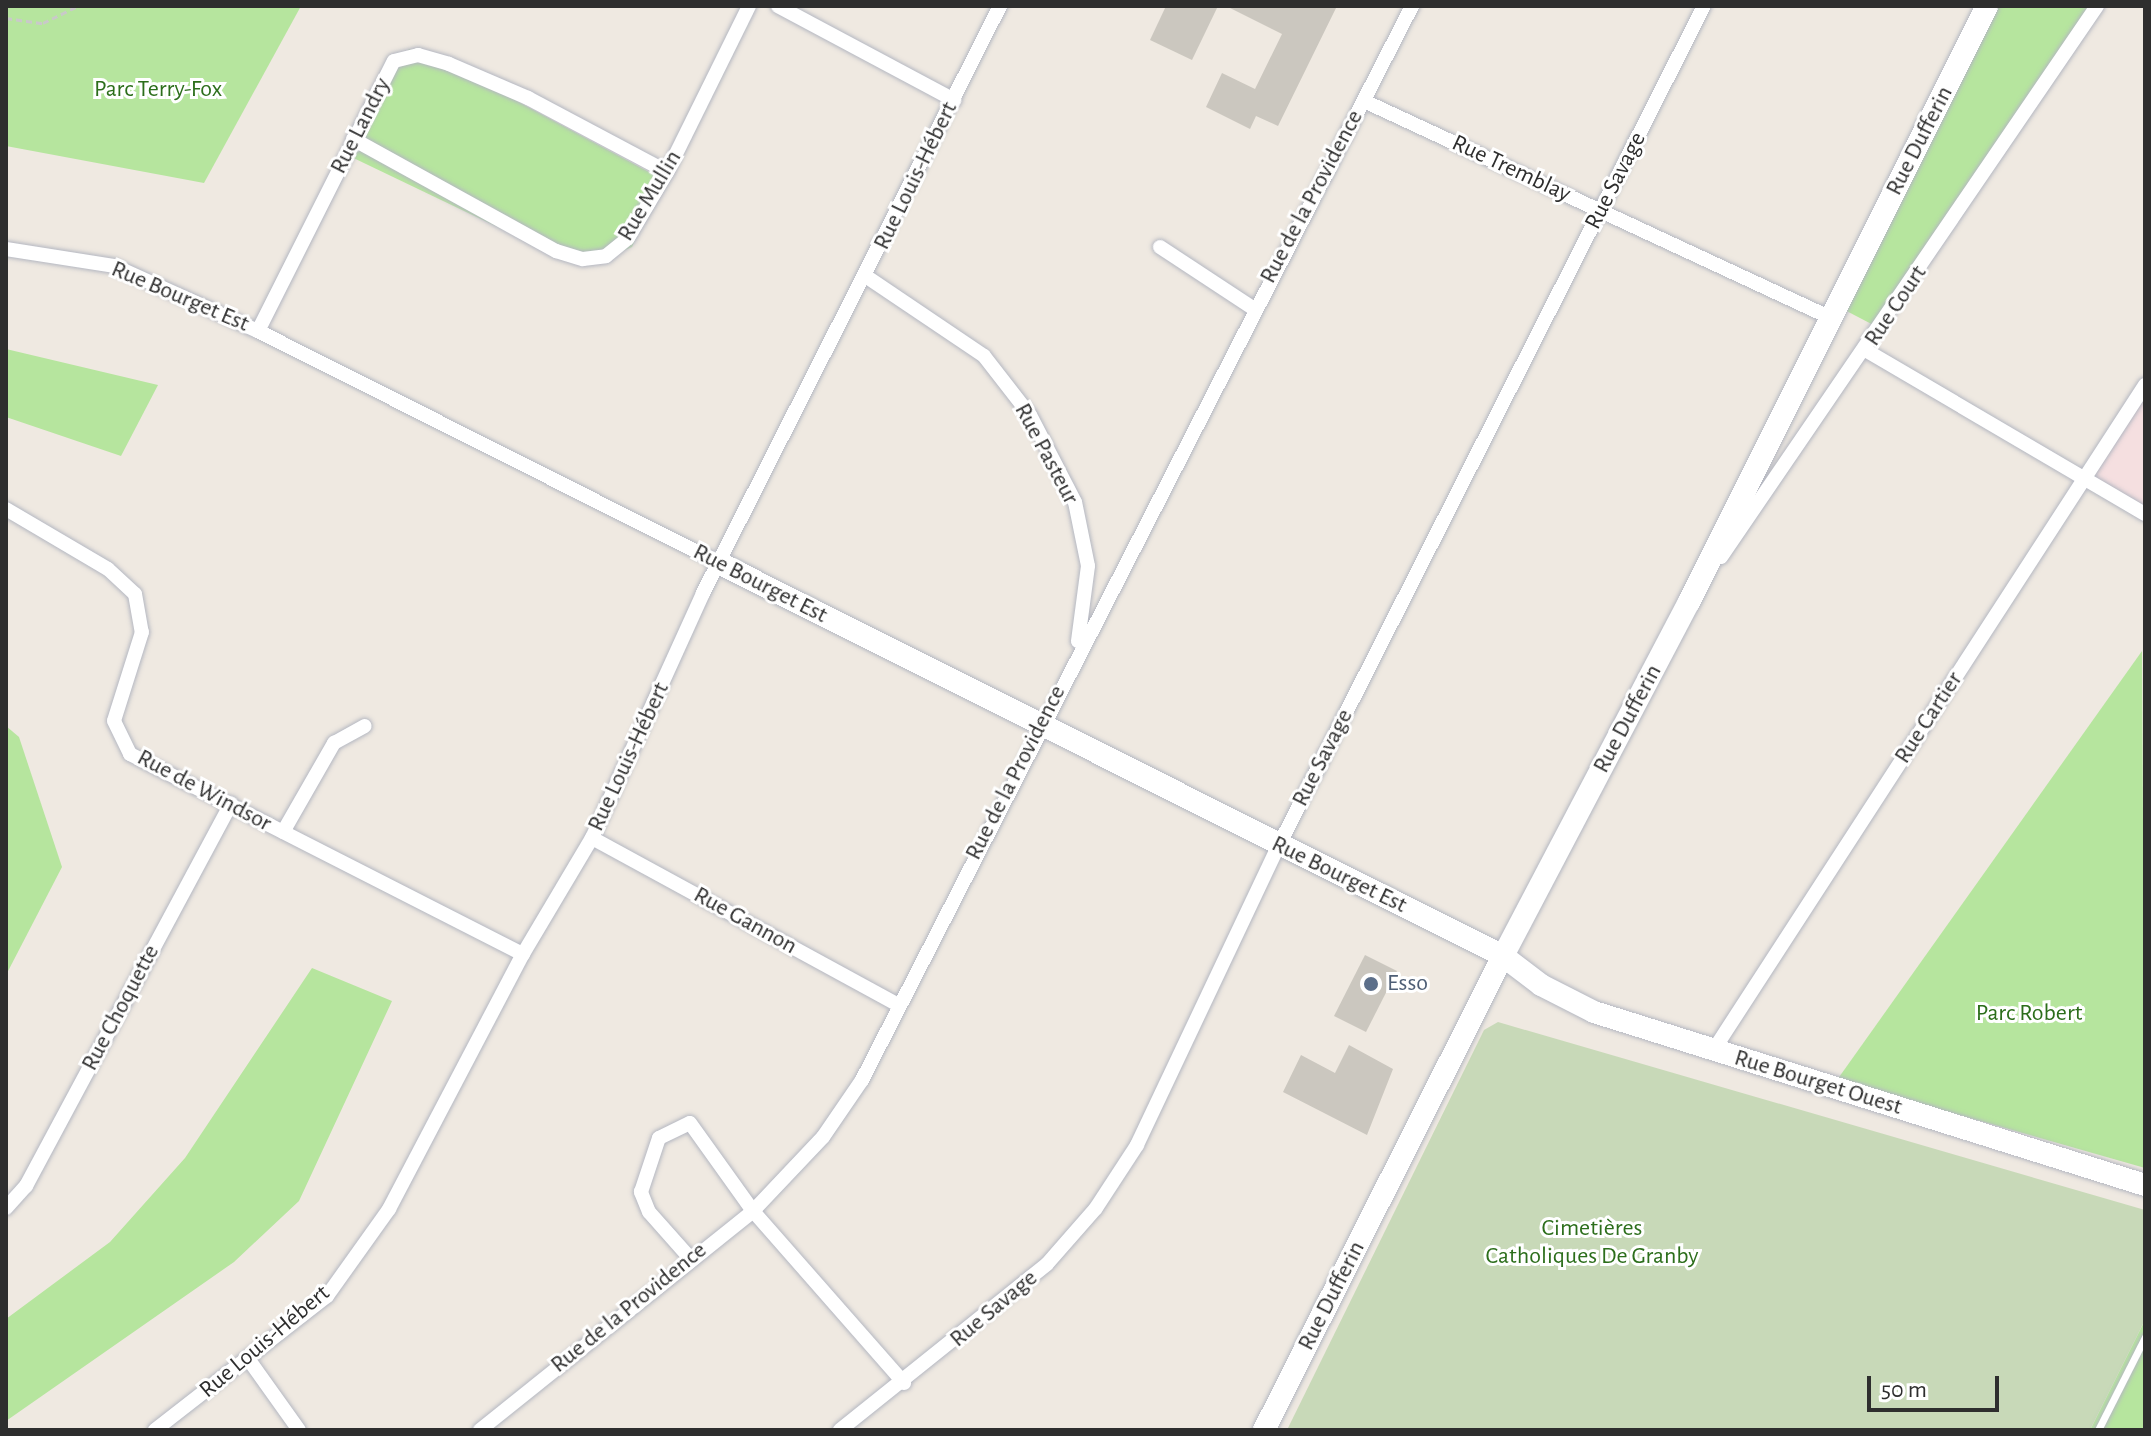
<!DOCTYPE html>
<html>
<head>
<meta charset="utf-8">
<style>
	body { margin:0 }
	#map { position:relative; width:2151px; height:1436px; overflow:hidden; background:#efe9e1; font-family:"Alegreya Sans",sans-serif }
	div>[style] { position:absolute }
	.medical>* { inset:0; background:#f5dfe0 }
	.green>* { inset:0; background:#b6e59e }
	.cemetery>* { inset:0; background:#c8d9b8 }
	.building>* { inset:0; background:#cbc7bf }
	.path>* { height:3px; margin-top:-1.5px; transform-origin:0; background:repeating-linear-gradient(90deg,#c9c9c9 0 6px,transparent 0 10px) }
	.roads { filter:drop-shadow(0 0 2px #b4b7c1) drop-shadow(0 0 2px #b4b7c1) }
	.lane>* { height:7px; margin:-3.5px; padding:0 3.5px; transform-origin:3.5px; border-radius:3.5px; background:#fff }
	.street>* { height:14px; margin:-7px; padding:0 7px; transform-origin:7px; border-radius:7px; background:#fff }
	.secondary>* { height:22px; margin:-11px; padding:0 11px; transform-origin:11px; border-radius:11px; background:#fff }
	.dots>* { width:22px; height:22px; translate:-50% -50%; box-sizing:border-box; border:4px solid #fff; border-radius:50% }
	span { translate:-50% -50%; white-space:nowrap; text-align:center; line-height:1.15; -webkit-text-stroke:6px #fff; paint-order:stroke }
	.park-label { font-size:24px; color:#2c6e1b }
	.street-label { font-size:24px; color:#2e2e2e }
	.service-label { font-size:24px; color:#4e5e75 }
	.left { translate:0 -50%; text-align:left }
	.frame { position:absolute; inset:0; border:8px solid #2e2e2e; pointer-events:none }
	.scale { position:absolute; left:1867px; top:1376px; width:132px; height:36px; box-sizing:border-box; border:4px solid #2e2e2e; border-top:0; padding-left:10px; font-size:24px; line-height:28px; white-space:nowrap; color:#2e2e2e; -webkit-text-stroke:6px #fff; paint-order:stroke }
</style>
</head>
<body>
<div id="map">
	<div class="medical">
		<i style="clip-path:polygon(2145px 385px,2145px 514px,2084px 478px)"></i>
	</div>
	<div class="green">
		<i style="clip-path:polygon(6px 6px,301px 6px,204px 183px,6px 146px)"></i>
		<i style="clip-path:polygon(1991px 6px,2093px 6px,1881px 329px,1837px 306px)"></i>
		<i style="clip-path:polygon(409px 49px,461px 71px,662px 179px,632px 247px,593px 264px,562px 258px,343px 153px)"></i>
		<i style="clip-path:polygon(6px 349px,158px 385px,121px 456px,6px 417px)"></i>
		<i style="clip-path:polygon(2142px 651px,2145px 1168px,1837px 1080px)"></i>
		<i style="clip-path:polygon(6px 726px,19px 737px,62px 867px,6px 975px)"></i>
		<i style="clip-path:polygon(312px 968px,392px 1001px,299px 1201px,234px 1262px,6px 1421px,6px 1319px,110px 1242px,185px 1158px)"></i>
		<i style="clip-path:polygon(2145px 1320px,2145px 1430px,2090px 1430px)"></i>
	</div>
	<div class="cemetery">
		<i style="clip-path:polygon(1498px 1022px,2145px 1210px,2145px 1320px,2090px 1430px,1287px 1430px,1484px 1030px)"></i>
	</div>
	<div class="building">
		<i style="clip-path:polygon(1166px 6px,1218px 6px,1192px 60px,1150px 40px)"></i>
		<i style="clip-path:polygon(1226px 6px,1337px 6px,1278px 126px,1256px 116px,1250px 129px,1206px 107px,1222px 73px,1255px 89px,1282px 34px)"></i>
		<i style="clip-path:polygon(1365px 955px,1397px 971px,1366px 1032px,1334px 1016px)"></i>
		<i style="clip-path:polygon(1349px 1045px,1393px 1069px,1367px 1135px,1283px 1092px,1301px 1055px,1335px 1073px)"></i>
	</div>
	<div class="path">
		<i style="left:6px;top:18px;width:37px;rotate:8deg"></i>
		<i style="left:43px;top:23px;width:39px;rotate:-26deg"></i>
	</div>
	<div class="roads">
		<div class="lane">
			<i style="left:2098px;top:1430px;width:104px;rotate:-63.2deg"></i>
		</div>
		<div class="street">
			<i style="left:778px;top:6px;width:200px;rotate:28.1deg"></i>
			<i style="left:1364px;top:101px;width:515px;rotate:24.92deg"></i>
			<i style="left:353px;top:139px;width:232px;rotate:28.9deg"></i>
			<i style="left:556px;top:251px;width:28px;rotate:17deg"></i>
			<i style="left:583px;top:259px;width:23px;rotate:-7deg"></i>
			<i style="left:606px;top:256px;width:28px;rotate:-39deg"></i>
			<i style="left:628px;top:238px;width:77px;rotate:-59.4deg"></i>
			<i style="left:667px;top:172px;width:185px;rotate:-63.7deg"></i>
			<i style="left:1160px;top:247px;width:111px;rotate:33.3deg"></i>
			<i style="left:6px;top:249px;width:109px;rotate:8.9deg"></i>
			<i style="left:114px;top:266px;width:158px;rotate:24.3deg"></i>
			<i style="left:258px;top:331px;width:516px;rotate:26.71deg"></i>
			<i style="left:867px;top:277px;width:141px;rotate:34deg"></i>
			<i style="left:984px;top:356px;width:75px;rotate:52.1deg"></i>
			<i style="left:1030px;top:415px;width:98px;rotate:62.7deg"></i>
			<i style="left:1075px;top:502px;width:65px;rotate:78.5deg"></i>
			<i style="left:1088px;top:566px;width:76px;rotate:97.6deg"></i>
			<i style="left:258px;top:331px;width:302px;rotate:-63.3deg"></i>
			<i style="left:394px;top:61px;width:25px;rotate:-14deg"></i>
			<i style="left:418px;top:55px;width:32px;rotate:16deg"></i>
			<i style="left:449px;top:64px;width:86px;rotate:23.3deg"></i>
			<i style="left:528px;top:98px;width:157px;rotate:28deg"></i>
			<i style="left:1867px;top:351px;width:322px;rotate:30.4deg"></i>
			<i style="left:6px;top:509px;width:118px;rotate:30.5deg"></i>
			<i style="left:108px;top:569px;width:37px;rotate:43deg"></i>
			<i style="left:135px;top:594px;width:39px;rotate:80deg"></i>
			<i style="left:142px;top:632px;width:93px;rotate:107.5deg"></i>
			<i style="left:114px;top:721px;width:37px;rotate:64deg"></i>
			<i style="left:130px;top:754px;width:441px;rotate:27deg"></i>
			<i style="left:1721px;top:557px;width:667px;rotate:-55.69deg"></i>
			<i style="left:283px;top:832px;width:103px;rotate:-60.2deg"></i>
			<i style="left:334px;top:743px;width:35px;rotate:-29deg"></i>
			<i style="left:592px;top:838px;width:349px;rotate:28.6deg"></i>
			<i style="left:1713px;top:1051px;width:794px;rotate:-57.03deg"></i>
			<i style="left:6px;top:1208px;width:30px;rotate:-48deg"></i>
			<i style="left:26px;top:1186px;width:434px;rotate:-61.8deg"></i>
			<i style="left:689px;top:1257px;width:60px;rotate:-131.6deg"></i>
			<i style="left:649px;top:1212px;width:22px;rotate:-112deg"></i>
			<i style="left:641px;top:1192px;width:57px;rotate:-71.6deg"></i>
			<i style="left:659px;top:1138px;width:34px;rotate:-26deg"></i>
			<i style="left:690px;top:1123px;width:108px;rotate:54.4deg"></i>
			<i style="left:753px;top:1211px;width:229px;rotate:48.7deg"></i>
			<i style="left:249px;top:1360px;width:86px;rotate:54.5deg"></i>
			<i style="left:155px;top:1430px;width:218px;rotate:-37.9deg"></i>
			<i style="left:327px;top:1296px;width:107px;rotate:-54.5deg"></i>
			<i style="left:389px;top:1209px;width:288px;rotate:-62.3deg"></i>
			<i style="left:523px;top:954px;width:135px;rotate:-59.3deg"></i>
			<i style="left:592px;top:838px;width:269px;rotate:-65.6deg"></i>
			<i style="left:703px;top:593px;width:658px;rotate:-63.16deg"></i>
			<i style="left:480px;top:1430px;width:350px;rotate:-38.7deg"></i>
			<i style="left:753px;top:1211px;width:102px;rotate:-46.6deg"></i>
			<i style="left:823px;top:1137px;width:69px;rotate:-55.6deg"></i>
			<i style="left:862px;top:1080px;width:1207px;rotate:-62.88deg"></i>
			<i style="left:840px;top:1430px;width:265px;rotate:-38.7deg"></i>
			<i style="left:1047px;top:1264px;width:74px;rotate:-48.8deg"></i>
			<i style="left:1096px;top:1208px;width:75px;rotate:-56.9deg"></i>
			<i style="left:1137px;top:1145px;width:332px;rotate:-64.7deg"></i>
			<i style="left:1279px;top:845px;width:941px;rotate:-63.14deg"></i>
		</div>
		<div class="secondary">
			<i style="left:719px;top:563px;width:877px;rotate:26.62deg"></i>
			<i style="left:1503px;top:956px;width:48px;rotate:37.3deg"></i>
			<i style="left:1541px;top:985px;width:59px;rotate:27deg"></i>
			<i style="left:1594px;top:1012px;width:578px;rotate:17.43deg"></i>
			<i style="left:1264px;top:1430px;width:531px;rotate:-63.24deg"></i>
			<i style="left:1503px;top:956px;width:400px;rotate:-62.3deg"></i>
			<i style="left:1689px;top:602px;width:666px;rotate:-63.43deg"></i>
		</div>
	</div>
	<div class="dots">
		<i style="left:1371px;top:984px;background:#5c6f8a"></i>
	</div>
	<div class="park-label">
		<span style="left:158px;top:90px">Parc Terry-Fox</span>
		<span style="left:2029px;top:1014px">Parc Robert</span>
		<span style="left:1592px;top:1243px">Cimetières<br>Catholiques De Granby</span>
	</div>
	<div class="street-label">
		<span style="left:361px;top:126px;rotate:-63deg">Rue Landry</span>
		<span style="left:1920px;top:141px;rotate:-63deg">Rue Dufferin</span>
		<span style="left:1511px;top:169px;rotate:25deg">Rue Tremblay</span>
		<span style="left:916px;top:176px;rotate:-64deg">Rue Louis-Hébert</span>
		<span style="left:1616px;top:181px;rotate:-63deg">Rue Savage</span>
		<span style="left:650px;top:196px;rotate:-59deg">Rue Mullin</span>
		<span style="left:1312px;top:197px;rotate:-62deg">Rue de la Providence</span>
		<span style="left:180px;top:297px;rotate:23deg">Rue Bourget Est</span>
		<span style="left:1896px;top:306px;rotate:-56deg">Rue Court</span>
		<span style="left:1046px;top:454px;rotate:62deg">Rue Pasteur</span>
		<span style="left:760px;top:584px;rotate:27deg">Rue Bourget Est</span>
		<span style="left:1929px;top:718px;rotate:-57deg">Rue Cartier</span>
		<span style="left:1628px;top:719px;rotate:-62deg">Rue Dufferin</span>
		<span style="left:629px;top:757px;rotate:-65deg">Rue Louis-Hébert</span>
		<span style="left:1323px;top:758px;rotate:-63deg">Rue Savage</span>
		<span style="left:1016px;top:773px;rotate:-63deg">Rue de la Providence</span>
		<span style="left:204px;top:791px;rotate:28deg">Rue de Windsor</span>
		<span style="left:1339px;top:875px;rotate:26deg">Rue Bourget Est</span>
		<span style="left:745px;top:921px;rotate:29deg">Rue Gannon</span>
		<span style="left:121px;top:1008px;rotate:-62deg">Rue Choquette</span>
		<span style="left:1818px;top:1083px;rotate:17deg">Rue Bourget Ouest</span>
		<span style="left:1332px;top:1296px;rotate:-63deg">Rue Dufferin</span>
		<span style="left:629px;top:1308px;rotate:-39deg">Rue de la Providence</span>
		<span style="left:994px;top:1309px;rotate:-40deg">Rue Savage</span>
		<span style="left:265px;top:1342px;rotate:-40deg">Rue Louis-Hébert</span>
	</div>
	<div class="service-label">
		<span class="left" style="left:1387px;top:984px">Esso</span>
	</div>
	<div class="frame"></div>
	<div class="scale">50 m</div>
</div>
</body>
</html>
